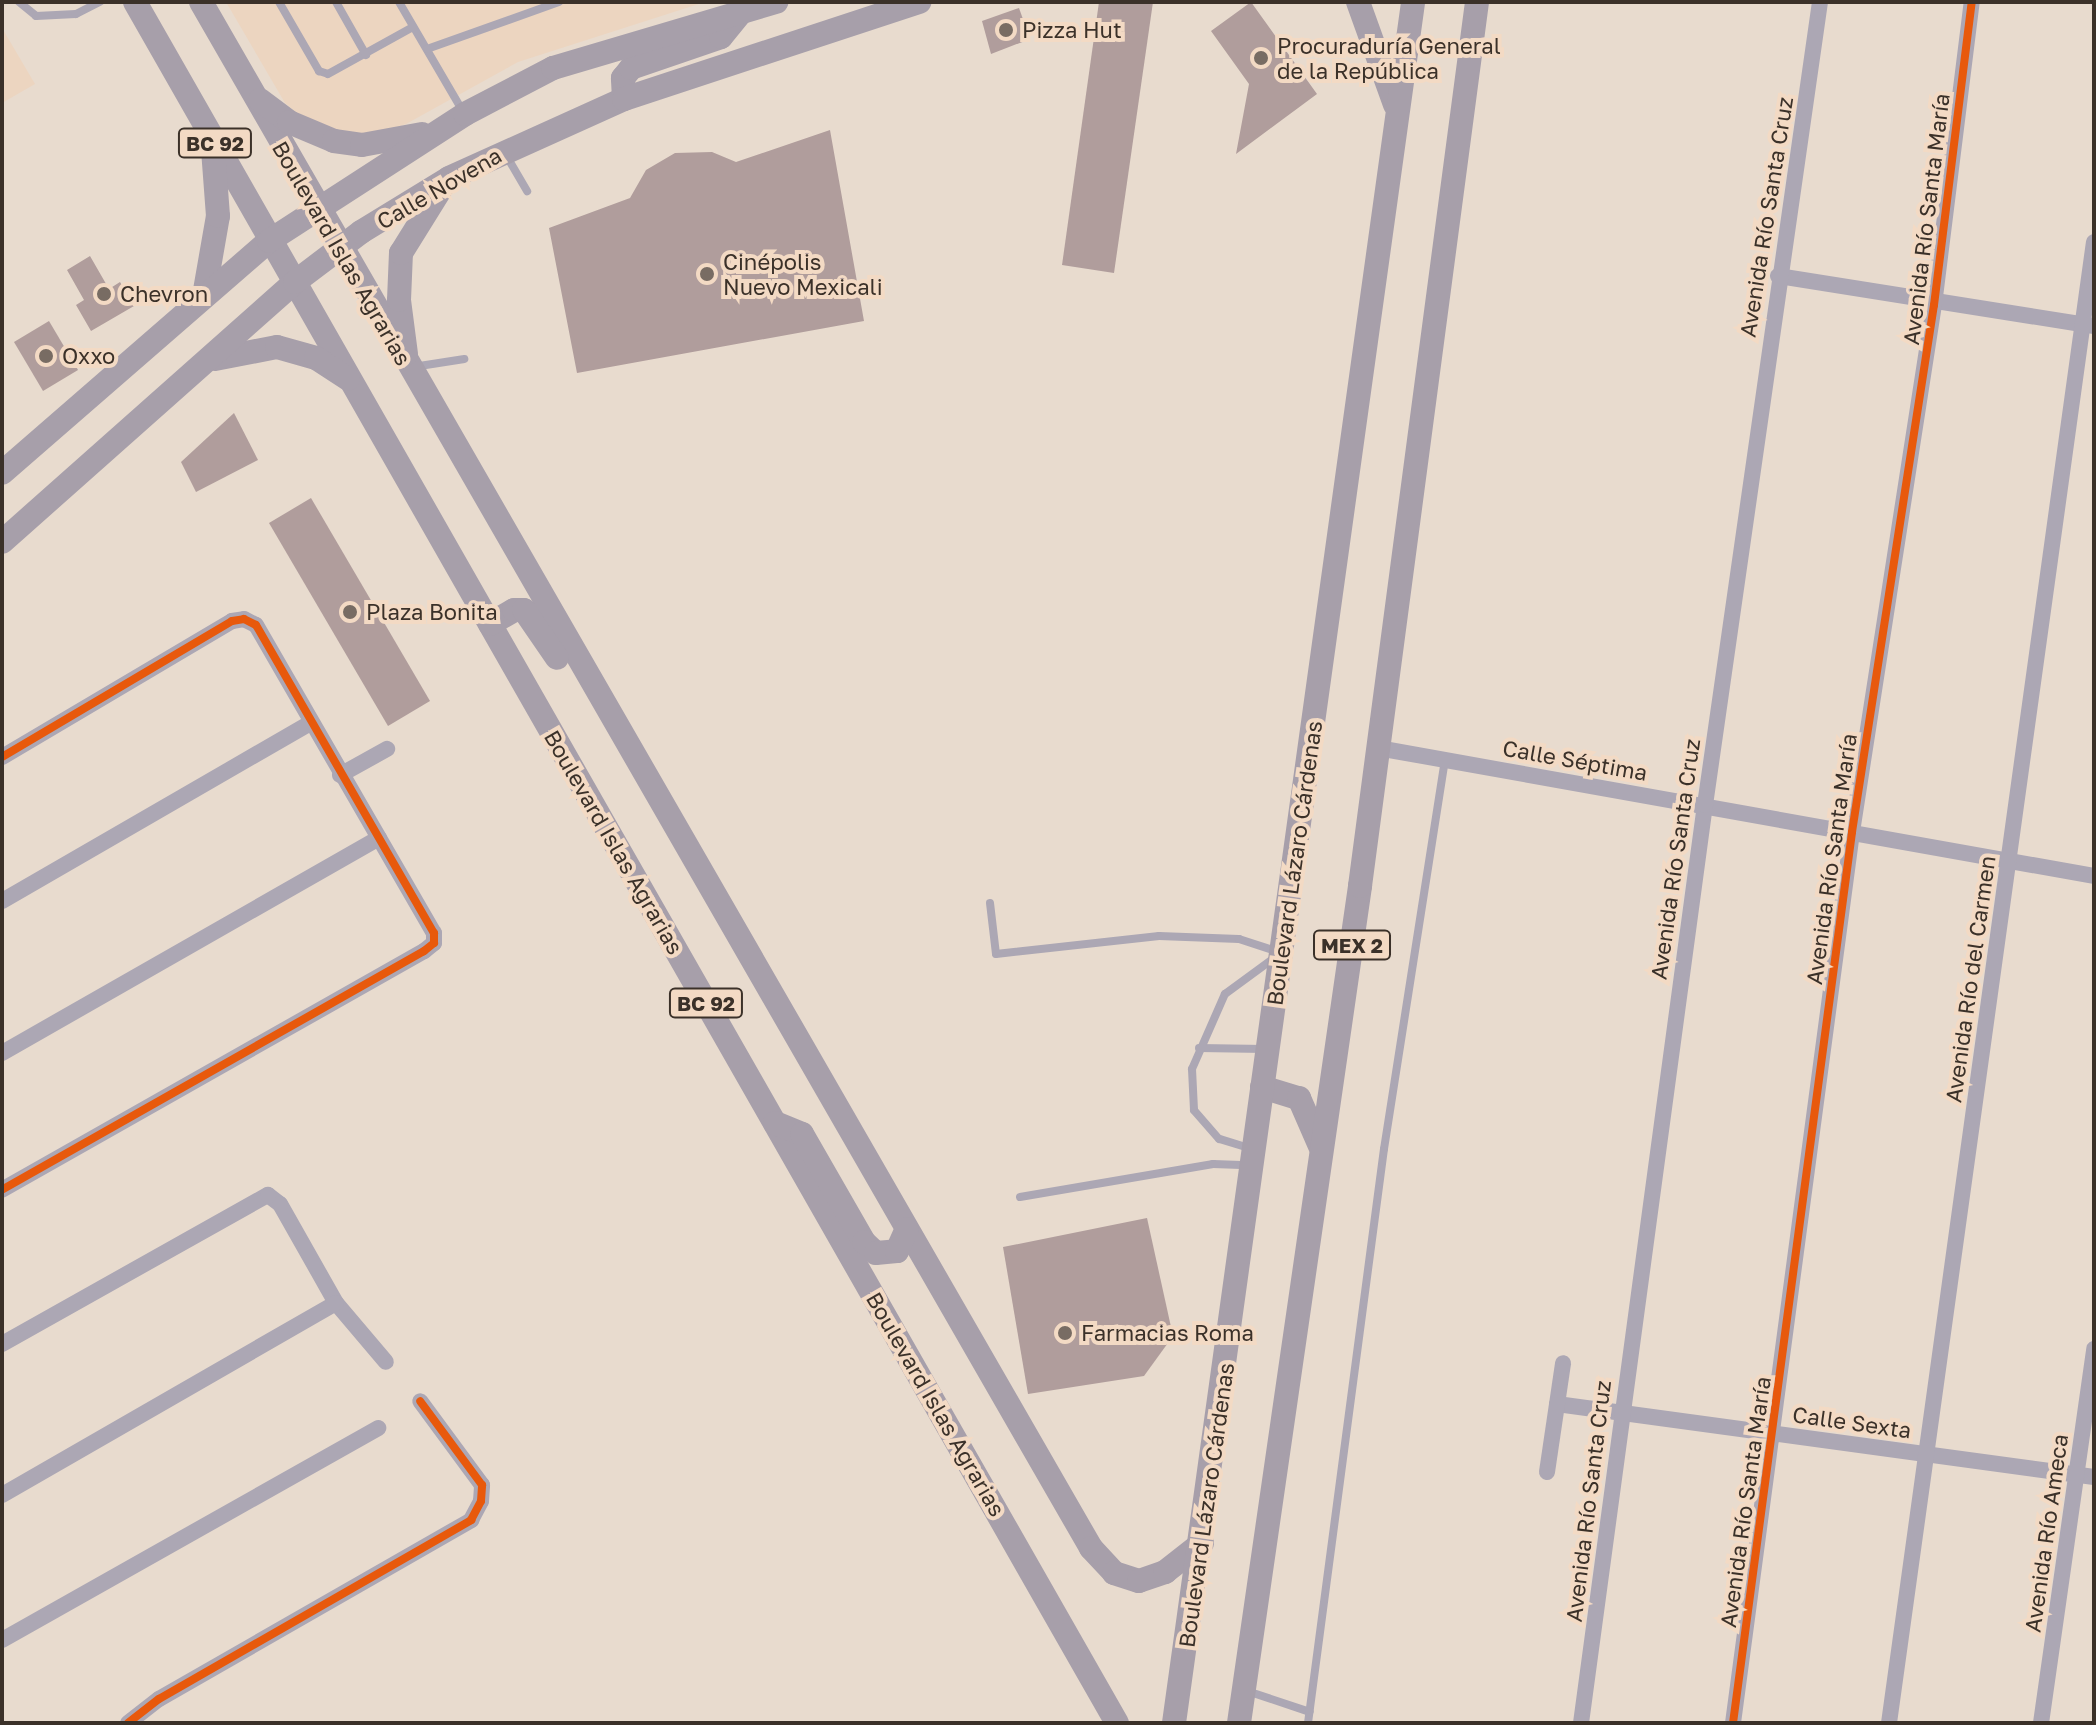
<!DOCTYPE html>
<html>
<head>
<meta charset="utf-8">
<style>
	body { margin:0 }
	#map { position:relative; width:2096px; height:1725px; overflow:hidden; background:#e8dbce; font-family:"Golos Text",sans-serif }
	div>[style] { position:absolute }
	.built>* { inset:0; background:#ecd5c0 }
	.building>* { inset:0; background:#b09d9c }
	.service>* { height:8px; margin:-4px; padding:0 4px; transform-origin:4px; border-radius:4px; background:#aca7b4 }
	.minor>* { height:16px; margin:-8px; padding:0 8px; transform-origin:8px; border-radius:8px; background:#aca7b4 }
	.primary>* { height:24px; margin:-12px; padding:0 12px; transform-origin:12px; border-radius:12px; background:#a79faa }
	.cycleway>* { height:8px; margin:-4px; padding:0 4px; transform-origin:4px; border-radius:4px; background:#e8590c }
	.dots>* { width:22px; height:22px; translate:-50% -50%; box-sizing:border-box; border:4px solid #f3dac4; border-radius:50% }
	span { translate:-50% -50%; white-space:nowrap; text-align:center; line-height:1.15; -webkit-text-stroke:8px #f3dac4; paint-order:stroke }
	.shield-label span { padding:2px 6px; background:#f3dac4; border:2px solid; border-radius:6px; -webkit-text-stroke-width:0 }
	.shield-label { font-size:20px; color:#3b3129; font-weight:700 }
	.poi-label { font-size:22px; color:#3b3129 }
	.left { translate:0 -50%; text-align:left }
	.street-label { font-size:22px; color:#3b3129 }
	.frame { position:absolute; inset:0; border:4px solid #3b3129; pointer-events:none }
</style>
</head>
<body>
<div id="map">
	<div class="built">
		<i style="clip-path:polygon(226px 2px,705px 2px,518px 62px,406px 124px,376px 135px,347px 137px,310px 124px,285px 103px)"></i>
		<i style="clip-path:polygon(2px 28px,35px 84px,2px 103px)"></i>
	</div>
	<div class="building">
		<i style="clip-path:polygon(1099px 2px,1153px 2px,1114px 273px,1062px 265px)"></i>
		<i style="clip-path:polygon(1251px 2px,1317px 94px,1236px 154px,1249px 84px,1211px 31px)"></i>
		<i style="clip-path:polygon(1019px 8px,1030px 39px,991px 54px,982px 21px)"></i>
		<i style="clip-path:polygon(830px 130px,864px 321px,577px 373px,549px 228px,630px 198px,646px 170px,675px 153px,712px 152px,736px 162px)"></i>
		<i style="clip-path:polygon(90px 256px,109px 289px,120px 282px,134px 306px,91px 331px,76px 305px,84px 300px,67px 270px)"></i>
		<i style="clip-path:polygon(49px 321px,78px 370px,43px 391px,14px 342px)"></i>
		<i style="clip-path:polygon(234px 413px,258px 460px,196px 492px,181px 462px)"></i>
		<i style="clip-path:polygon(311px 498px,430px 701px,388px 726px,269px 523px)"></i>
		<i style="clip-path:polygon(1147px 1218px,1173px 1336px,1144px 1376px,1028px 1394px,1003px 1247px)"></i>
	</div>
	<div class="service">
		<i style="left:19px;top:2px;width:22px;rotate:39deg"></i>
		<i style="left:36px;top:16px;width:40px;rotate:-2.9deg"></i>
		<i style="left:76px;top:14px;width:27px;rotate:-27deg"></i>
		<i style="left:279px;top:2px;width:80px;rotate:59.9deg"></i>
		<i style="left:319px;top:71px;width:9px;rotate:18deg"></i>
		<i style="left:328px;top:74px;width:97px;rotate:-28.9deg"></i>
		<i style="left:336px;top:2px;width:61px;rotate:60.5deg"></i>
		<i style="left:399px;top:2px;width:125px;rotate:59.7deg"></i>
		<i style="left:427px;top:49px;width:140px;rotate:-19.6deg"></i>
		<i style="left:506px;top:155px;width:42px;rotate:59.7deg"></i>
		<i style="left:413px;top:367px;width:52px;rotate:-8.9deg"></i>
		<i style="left:990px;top:903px;width:51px;rotate:83.3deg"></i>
		<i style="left:996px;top:954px;width:164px;rotate:-6.3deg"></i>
		<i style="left:1159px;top:936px;width:80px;rotate:2.1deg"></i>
		<i style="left:1239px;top:939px;width:40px;rotate:18deg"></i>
		<i style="left:1199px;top:1048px;width:66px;rotate:0.9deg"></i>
		<i style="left:1249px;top:1148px;width:31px;rotate:-163deg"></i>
		<i style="left:1219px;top:1139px;width:38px;rotate:-131deg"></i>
		<i style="left:1194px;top:1110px;width:41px;rotate:-92.8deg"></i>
		<i style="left:1192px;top:1069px;width:82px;rotate:-66.3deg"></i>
		<i style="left:1225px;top:994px;width:61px;rotate:-36.3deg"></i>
		<i style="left:1020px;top:1197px;width:196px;rotate:-9.7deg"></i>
		<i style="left:1213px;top:1164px;width:35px;rotate:2deg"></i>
		<i style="left:1247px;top:1691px;width:66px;rotate:18.4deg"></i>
		<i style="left:1308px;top:1723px;width:579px;rotate:-82.46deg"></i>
		<i style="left:1384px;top:1149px;width:394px;rotate:-81.1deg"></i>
	</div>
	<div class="minor">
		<i style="left:1778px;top:276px;width:320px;rotate:9deg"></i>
		<i style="left:1378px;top:748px;width:727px;rotate:10.14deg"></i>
		<i style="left:2px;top:757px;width:267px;rotate:-30.6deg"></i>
		<i style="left:232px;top:621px;width:12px;rotate:-9deg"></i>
		<i style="left:244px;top:619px;width:13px;rotate:27deg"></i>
		<i style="left:256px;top:625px;width:356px;rotate:60deg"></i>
		<i style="left:434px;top:933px;width:10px;rotate:90deg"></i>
		<i style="left:434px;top:943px;width:13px;rotate:141deg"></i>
		<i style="left:424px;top:951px;width:485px;rotate:150.5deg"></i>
		<i style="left:340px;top:775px;width:54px;rotate:-29deg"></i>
		<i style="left:2px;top:901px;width:354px;rotate:-30deg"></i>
		<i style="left:2px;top:1053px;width:434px;rotate:-29.7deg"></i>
		<i style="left:2px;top:1344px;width:305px;rotate:-29.3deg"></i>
		<i style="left:268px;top:1195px;width:15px;rotate:37deg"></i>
		<i style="left:280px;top:1204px;width:114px;rotate:60.5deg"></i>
		<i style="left:336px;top:1303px;width:77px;rotate:49.7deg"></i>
		<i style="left:1557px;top:1404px;width:542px;rotate:7.74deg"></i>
		<i style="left:1547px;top:1472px;width:110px;rotate:-81.6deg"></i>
		<i style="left:2px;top:1495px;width:385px;rotate:-29.9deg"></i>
		<i style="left:2px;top:1640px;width:432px;rotate:-29.4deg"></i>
		<i style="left:128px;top:1723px;width:39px;rotate:-38deg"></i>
		<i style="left:159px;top:1699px;width:360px;rotate:-29.8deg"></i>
		<i style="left:471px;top:1520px;width:21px;rotate:-62deg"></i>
		<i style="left:481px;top:1501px;width:16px;rotate:-86deg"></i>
		<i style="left:482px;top:1485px;width:104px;rotate:-126.4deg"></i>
		<i style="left:1581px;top:1723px;width:926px;rotate:-82.31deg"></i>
		<i style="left:1705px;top:805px;width:811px;rotate:-81.85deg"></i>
		<i style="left:1733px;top:1723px;width:899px;rotate:-82.39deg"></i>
		<i style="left:1852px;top:832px;width:533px;rotate:-81.16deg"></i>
		<i style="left:1934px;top:305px;width:305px;rotate:-82.9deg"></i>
		<i style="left:1889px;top:1723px;width:1495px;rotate:-82.12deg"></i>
		<i style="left:2041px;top:1723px;width:378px;rotate:-81.9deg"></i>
	</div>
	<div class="primary">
		<i style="left:135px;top:2px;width:1981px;rotate:60.29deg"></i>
		<i style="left:201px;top:2px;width:1784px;rotate:60.07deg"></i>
		<i style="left:1091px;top:1548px;width:34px;rotate:47deg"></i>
		<i style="left:1114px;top:1573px;width:26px;rotate:18deg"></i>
		<i style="left:1139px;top:1581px;width:28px;rotate:-19deg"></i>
		<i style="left:1165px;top:1572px;width:47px;rotate:-38.1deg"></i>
		<i style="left:1358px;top:2px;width:109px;rotate:70.2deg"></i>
		<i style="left:624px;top:99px;width:21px;rotate:-93deg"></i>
		<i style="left:623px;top:78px;width:13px;rotate:-51deg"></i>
		<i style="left:631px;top:68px;width:95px;rotate:-19deg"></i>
		<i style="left:721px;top:37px;width:33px;rotate:-51deg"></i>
		<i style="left:260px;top:100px;width:36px;rotate:37deg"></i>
		<i style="left:289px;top:122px;width:49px;rotate:22.9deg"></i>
		<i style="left:334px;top:141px;width:28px;rotate:8deg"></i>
		<i style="left:362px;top:145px;width:61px;rotate:-10.4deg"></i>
		<i style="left:204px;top:296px;width:81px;rotate:-80.1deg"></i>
		<i style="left:218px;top:216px;width:67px;rotate:-94.3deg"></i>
		<i style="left:406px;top:354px;width:54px;rotate:-97.4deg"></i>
		<i style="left:399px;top:300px;width:47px;rotate:-87.6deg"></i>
		<i style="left:401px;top:253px;width:81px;rotate:-58.1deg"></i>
		<i style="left:215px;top:359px;width:63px;rotate:-11deg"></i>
		<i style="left:277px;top:347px;width:41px;rotate:15.8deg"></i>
		<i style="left:316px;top:358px;width:38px;rotate:33deg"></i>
		<i style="left:2px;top:473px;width:354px;rotate:-41deg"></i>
		<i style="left:269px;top:241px;width:234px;rotate:-32.9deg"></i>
		<i style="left:465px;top:114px;width:99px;rotate:-27.6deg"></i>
		<i style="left:553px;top:68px;width:233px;rotate:-16.5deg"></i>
		<i style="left:2px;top:542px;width:392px;rotate:-41.6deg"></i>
		<i style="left:295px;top:282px;width:83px;rotate:-37.1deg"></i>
		<i style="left:361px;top:232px;width:103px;rotate:-31.5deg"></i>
		<i style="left:449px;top:178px;width:192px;rotate:-24.3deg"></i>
		<i style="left:624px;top:99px;width:311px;rotate:-18.2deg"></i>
		<i style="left:490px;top:624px;width:28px;rotate:-30deg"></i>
		<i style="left:514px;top:610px;width:10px"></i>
		<i style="left:524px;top:610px;width:58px;rotate:55.5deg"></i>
		<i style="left:1262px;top:1087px;width:39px;rotate:17deg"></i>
		<i style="left:1299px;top:1098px;width:52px;rotate:66.4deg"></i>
		<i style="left:775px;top:1123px;width:29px;rotate:22deg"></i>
		<i style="left:802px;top:1134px;width:125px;rotate:60.1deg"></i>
		<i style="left:864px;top:1242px;width:16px;rotate:43deg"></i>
		<i style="left:876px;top:1253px;width:21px;rotate:-5deg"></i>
		<i style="left:897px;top:1251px;width:24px;rotate:-66deg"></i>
		<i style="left:1174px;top:1723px;width:1738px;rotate:-82.09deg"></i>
		<i style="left:1239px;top:1723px;width:846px;rotate:-81.77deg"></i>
		<i style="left:1360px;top:886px;width:892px;rotate:-82.46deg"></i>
	</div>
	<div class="cycleway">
		<i style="left:2px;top:757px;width:267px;rotate:-30.6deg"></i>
		<i style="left:232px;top:621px;width:12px;rotate:-9deg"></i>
		<i style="left:244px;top:619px;width:13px;rotate:27deg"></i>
		<i style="left:256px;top:625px;width:356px;rotate:60deg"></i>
		<i style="left:434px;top:933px;width:10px;rotate:90deg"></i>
		<i style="left:434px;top:943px;width:13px;rotate:141deg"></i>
		<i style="left:424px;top:951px;width:485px;rotate:150.5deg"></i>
		<i style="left:128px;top:1723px;width:39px;rotate:-38deg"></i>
		<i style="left:159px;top:1699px;width:360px;rotate:-29.8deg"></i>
		<i style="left:471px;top:1520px;width:21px;rotate:-62deg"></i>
		<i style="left:481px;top:1501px;width:16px;rotate:-86deg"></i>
		<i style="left:482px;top:1485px;width:104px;rotate:-126.4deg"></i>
		<i style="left:1733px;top:1723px;width:899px;rotate:-82.39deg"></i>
		<i style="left:1852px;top:832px;width:533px;rotate:-81.16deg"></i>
		<i style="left:1934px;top:305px;width:305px;rotate:-82.9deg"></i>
	</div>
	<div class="dots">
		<i style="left:1006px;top:30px;background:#786c63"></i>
		<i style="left:1261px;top:58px;background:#786c63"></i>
		<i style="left:707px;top:274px;background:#786c63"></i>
		<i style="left:104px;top:294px;background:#786c63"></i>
		<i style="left:46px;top:356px;background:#786c63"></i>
		<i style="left:350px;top:612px;background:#786c63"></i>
		<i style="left:1065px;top:1333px;background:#786c63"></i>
	</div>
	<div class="shield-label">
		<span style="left:215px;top:143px">BC 92</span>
		<span style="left:1352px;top:945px">MEX 2</span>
		<span style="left:706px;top:1003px">BC 92</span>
	</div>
	<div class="poi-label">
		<span class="left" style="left:1022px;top:30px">Pizza Hut</span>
		<span class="left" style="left:1277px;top:58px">Procuraduría General<br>de la República</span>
		<span class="left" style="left:723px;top:274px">Cinépolis<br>Nuevo Mexicali</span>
		<span class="left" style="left:120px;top:294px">Chevron</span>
		<span class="left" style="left:62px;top:356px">Oxxo</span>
		<span class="left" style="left:366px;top:612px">Plaza Bonita</span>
		<span class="left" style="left:1081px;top:1333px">Farmacias Roma</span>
	</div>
	<div class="street-label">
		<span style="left:439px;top:188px;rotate:-30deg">Calle Novena</span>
		<span style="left:1766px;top:217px;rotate:-81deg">Avenida Río Santa Cruz</span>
		<span style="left:1926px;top:219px;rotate:-83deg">Avenida Río Santa María</span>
		<span style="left:342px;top:253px;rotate:60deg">Boulevard Islas Agrarias</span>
		<span style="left:1575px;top:760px;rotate:10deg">Calle Séptima</span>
		<span style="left:614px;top:842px;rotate:60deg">Boulevard Islas Agrarias</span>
		<span style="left:1675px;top:859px;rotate:-82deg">Avenida Río Santa Cruz</span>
		<span style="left:1831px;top:859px;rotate:-82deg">Avenida Río Santa María</span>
		<span style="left:1294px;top:863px;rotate:-82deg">Boulevard Lázaro Cárdenas</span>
		<span style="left:1970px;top:979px;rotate:-82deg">Avenida Río del Carmen</span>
		<span style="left:936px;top:1404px;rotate:60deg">Boulevard Islas Agrarias</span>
		<span style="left:1852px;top:1422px;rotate:8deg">Calle Sexta</span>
		<span style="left:1588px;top:1501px;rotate:-83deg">Avenida Río Santa Cruz</span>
		<span style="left:1745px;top:1502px;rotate:-82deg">Avenida Río Santa María</span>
		<span style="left:1206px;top:1505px;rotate:-82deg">Boulevard Lázaro Cárdenas</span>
		<span style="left:2046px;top:1533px;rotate:-82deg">Avenida Río Ameca</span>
	</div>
	<div class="frame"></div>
</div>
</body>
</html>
